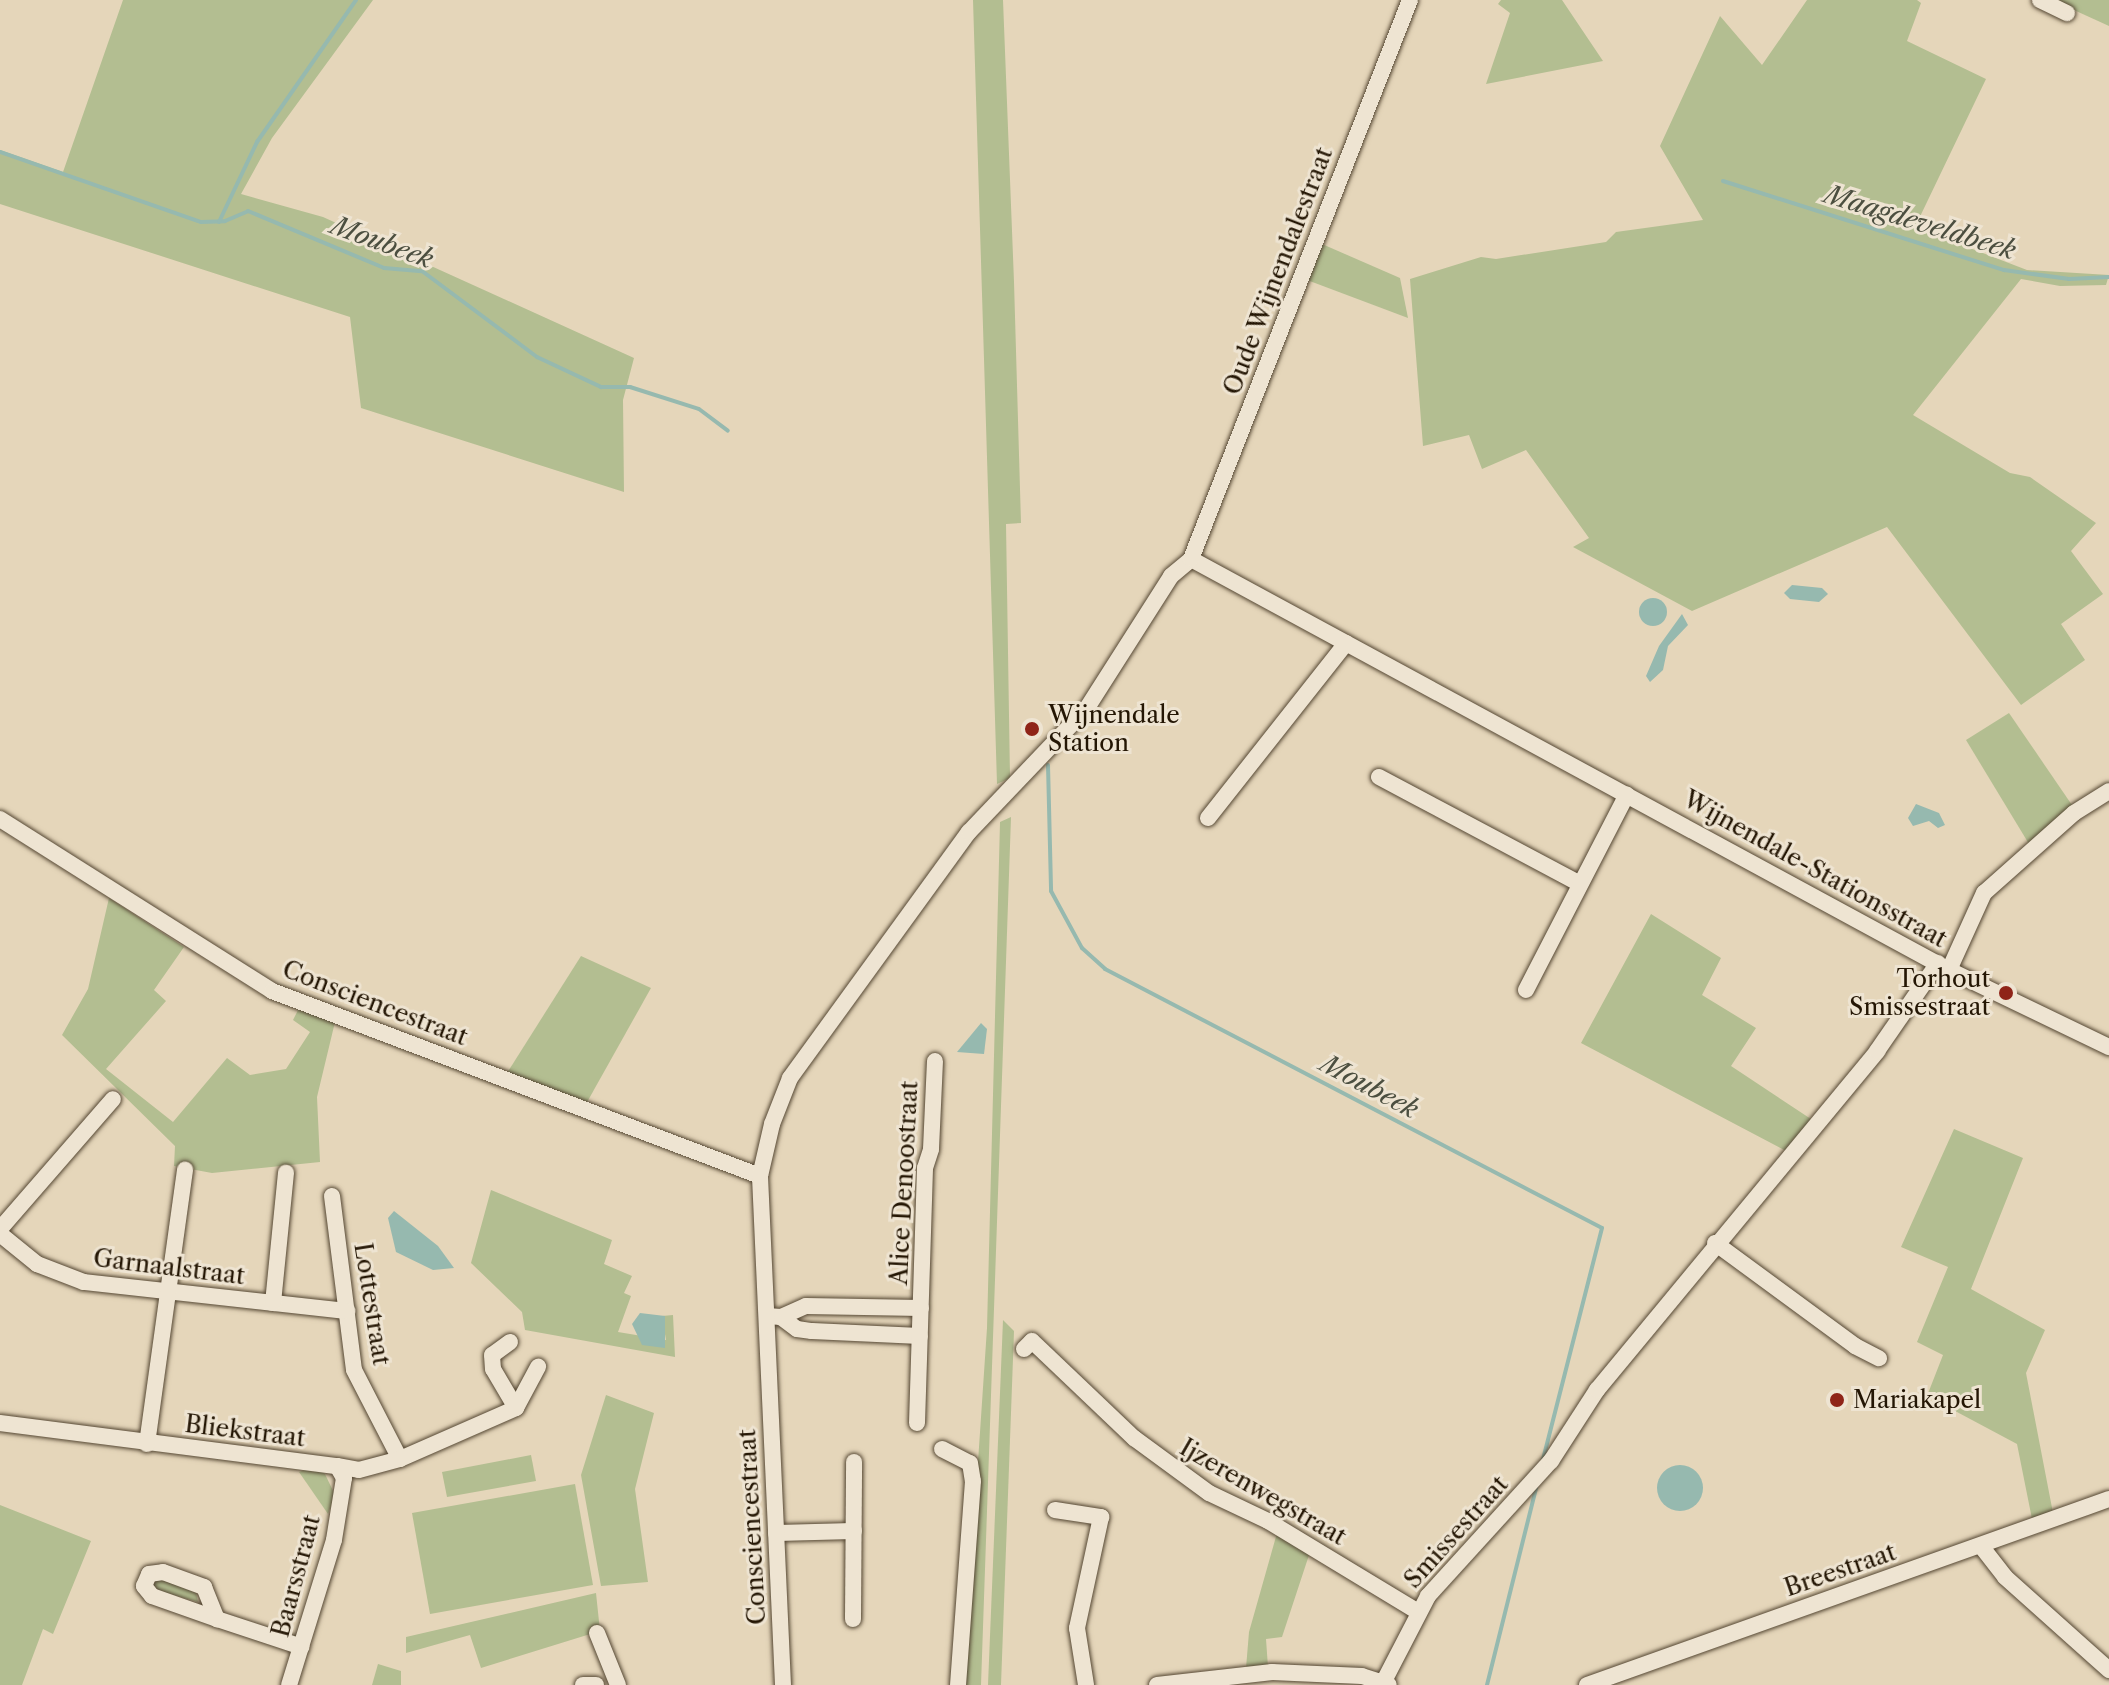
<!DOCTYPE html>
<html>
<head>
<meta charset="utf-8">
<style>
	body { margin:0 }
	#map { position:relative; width:2109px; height:1685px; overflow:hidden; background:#e5d6ba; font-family:"Libre Caslon Text",serif }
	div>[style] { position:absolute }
	.green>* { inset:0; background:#b3be91 }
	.water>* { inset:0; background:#96b9af }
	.round { border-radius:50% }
	.stream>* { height:4px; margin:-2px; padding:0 2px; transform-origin:2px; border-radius:2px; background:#96b9af }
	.roads { filter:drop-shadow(0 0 2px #544632) drop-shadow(0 0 2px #544632) }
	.minor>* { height:16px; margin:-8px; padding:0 8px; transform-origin:8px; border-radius:8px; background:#eee4d2 }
	.dots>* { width:22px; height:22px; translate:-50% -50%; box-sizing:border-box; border:4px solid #eee4d2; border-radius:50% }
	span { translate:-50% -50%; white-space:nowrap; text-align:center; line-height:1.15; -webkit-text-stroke:6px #eee4d2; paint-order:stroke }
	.street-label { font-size:24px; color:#241604 }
	.poi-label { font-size:24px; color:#241604 }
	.left { translate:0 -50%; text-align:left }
	.right { translate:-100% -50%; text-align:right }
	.water-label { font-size:26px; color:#4c4f40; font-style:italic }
</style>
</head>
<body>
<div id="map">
	<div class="green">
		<i style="clip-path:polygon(123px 0,373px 0,272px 138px,241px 194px,323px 217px,634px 358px,623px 400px,624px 492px,361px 408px,350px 317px,0 204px,0 150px,63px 172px)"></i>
		<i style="clip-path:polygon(973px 0,1003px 0,1014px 282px,1021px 523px,1006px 524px,1010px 778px,997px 784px)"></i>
		<i style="clip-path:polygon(1501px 0,1562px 0,1603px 61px,1486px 84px,1510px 13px,1498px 4px)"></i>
		<i style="clip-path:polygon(1807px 0,1917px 0,1921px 3px,1907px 41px,1986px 79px,1915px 227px,2027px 270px,2109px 275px,2106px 285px,2060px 286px,2021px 279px,1913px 415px,2010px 473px,2030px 477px,2096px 523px,2071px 551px,2103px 594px,2061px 624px,2085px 660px,2021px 705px,1887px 527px,1692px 611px,1573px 547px,1589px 538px,1526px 450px,1482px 469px,1469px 435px,1423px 446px,1410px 279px,1481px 257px,1496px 259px,1606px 242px,1616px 232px,1703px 220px,1660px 146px,1720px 16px,1762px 65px)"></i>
		<i style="clip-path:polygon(2052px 0,2109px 0,2109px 26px)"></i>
		<i style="clip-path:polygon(1322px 244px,1400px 278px,1408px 318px,1307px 280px)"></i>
		<i style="clip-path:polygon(2009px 713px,2074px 808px,2029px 844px,1966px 740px)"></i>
		<i style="clip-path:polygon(1011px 817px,981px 1685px,963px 1685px,987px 1328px,1000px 822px)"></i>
		<i style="clip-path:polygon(109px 898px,184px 947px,154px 990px,166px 1001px,106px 1069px,173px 1122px,227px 1058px,250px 1075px,286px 1069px,310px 1032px,293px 1020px,299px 1008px,335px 1022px,317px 1097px,320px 1162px,212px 1173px,174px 1166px,175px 1146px,62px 1035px,88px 989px)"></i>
		<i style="clip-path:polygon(1651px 914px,1721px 958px,1702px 995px,1756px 1028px,1731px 1066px,1814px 1121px,1788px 1152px,1581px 1043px)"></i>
		<i style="clip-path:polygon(581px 956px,651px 988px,586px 1104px,507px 1073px)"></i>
		<i style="clip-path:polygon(1954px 1129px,2023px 1158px,1971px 1289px,2045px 1330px,2026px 1373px,2053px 1513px,2032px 1519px,2017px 1444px,1927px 1396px,1943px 1355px,1917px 1342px,1948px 1267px,1901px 1247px)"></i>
		<i style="clip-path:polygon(491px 1190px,612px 1240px,604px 1264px,632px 1276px,624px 1293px,631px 1296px,618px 1332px,666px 1340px,662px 1316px,673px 1315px,675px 1357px,525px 1330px,522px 1312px,471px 1263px)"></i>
		<i style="clip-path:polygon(1003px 1320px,1014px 1331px,1001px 1685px,988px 1685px)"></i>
		<i style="clip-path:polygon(606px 1395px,654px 1413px,635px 1489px,648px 1582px,601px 1586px,581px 1475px)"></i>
		<i style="clip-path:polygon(531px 1455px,536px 1481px,447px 1497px,442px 1472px)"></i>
		<i style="clip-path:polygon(313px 1467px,325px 1474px,335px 1495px,328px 1514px,299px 1472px)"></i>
		<i style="clip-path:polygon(575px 1484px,593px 1585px,430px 1614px,412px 1513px)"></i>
		<i style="clip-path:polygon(0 1505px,91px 1541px,53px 1634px,43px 1629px,22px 1685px,0 1685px)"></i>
		<i style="clip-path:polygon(1277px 1533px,1310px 1552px,1282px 1637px,1266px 1639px,1268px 1667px,1246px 1668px,1249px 1632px)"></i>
		<i style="clip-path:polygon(159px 1578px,196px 1593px,198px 1602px,156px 1590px,152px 1585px)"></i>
		<i style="clip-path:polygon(596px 1593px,600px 1631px,481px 1668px,470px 1635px,406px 1653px,406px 1637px)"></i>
		<i style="clip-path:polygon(378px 1664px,401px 1671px,401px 1685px,372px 1685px)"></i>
	</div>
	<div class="water">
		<i style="clip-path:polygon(1792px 585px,1822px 588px,1828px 594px,1819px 602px,1790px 599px,1784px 593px)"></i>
		<i class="round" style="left:1639px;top:598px;width:28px;height:28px"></i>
		<i style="clip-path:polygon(1682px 614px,1688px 625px,1668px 646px,1663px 670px,1650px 682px,1646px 676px,1659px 646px)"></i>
		<i style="clip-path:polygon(1916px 804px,1939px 813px,1945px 825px,1938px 828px,1929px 821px,1913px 826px,1908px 818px)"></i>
		<i style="clip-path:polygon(981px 1023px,987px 1029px,984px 1054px,957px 1052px)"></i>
		<i style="clip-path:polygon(394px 1211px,438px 1246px,454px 1268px,433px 1270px,396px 1252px,388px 1218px)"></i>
		<i style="clip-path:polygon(640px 1313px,665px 1316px,665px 1348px,642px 1345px,632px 1324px)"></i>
		<i class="round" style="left:1657px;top:1465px;width:46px;height:46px"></i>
	</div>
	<div class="stream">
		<i style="left:0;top:152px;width:213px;rotate:19.2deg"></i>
		<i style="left:201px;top:222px;width:24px;rotate:-2deg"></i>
		<i style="left:225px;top:221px;width:25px;rotate:-23deg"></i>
		<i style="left:248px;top:211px;width:147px;rotate:22.7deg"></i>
		<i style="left:384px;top:268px;width:38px;rotate:5deg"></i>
		<i style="left:422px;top:271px;width:144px;rotate:36.8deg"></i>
		<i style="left:537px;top:357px;width:71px;rotate:25.1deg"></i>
		<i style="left:601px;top:387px;width:29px"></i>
		<i style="left:630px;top:387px;width:72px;rotate:17.7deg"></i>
		<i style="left:699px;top:409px;width:36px;rotate:37deg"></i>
		<i style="left:1723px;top:181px;width:295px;rotate:17.6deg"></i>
		<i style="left:2004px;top:270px;width:66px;rotate:7.9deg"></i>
		<i style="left:2069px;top:279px;width:40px;rotate:-2.9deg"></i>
		<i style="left:219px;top:222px;width:89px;rotate:-64.6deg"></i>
		<i style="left:257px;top:142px;width:173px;rotate:-55.1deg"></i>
		<i style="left:1048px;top:765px;width:126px;rotate:88.6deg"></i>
		<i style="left:1051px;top:891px;width:65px;rotate:61.5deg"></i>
		<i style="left:1082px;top:948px;width:31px;rotate:42deg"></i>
		<i style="left:1105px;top:969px;width:560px;rotate:27.53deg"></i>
		<i style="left:1602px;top:1228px;width:239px;rotate:104.3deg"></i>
		<i style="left:1487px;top:1685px;width:203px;rotate:-76deg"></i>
	</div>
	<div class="roads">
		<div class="minor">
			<i style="left:2040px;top:0;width:30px;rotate:26deg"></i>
			<i style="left:1191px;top:559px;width:862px;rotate:28.47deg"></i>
			<i style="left:1949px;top:970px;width:178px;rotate:25.7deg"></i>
			<i style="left:1379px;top:777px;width:225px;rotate:28deg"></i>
			<i style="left:1208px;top:818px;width:223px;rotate:-51.7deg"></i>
			<i style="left:0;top:819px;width:322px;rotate:32.3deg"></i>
			<i style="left:272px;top:991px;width:522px;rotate:20.76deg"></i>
			<i style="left:1949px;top:970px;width:85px;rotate:-65.6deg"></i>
			<i style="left:1984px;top:893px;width:120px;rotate:-41.6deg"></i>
			<i style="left:2074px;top:813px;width:41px;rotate:-32.2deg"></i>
			<i style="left:1526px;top:990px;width:220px;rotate:-62.7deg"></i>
			<i style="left:332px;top:1196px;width:175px;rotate:82.8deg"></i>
			<i style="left:354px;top:1370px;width:100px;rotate:62.7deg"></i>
			<i style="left:0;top:1229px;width:172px;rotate:-49deg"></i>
			<i style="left:0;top:1234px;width:48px;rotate:39deg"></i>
			<i style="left:37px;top:1264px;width:50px;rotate:21deg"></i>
			<i style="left:84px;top:1282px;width:265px;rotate:6.3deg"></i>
			<i style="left:1715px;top:1243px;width:174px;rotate:36.3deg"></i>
			<i style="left:1855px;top:1346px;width:27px;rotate:27deg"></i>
			<i style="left:273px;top:1303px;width:131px;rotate:-84.3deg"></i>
			<i style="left:767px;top:1316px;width:14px;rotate:4deg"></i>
			<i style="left:781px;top:1317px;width:20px;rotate:37deg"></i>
			<i style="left:797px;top:1329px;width:15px;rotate:8deg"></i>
			<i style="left:812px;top:1331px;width:108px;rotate:2.7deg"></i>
			<i style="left:781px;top:1317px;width:27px;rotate:-24deg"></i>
			<i style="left:806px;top:1306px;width:115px;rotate:1deg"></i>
			<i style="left:510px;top:1342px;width:22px;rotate:144deg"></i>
			<i style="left:492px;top:1355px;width:14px;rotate:86deg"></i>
			<i style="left:493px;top:1369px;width:45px;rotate:59.5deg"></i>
			<i style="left:1024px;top:1349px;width:11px;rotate:-45deg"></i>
			<i style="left:1032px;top:1341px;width:141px;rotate:43.6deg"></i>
			<i style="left:1134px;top:1438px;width:93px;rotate:36.3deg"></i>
			<i style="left:1209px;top:1493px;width:65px;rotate:25.4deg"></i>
			<i style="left:1268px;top:1521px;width:175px;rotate:31.2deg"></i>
			<i style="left:0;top:1423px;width:340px;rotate:7.3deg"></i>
			<i style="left:337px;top:1466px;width:14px;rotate:60deg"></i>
			<i style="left:344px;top:1478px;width:63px;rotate:99.2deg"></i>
			<i style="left:334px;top:1540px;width:152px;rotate:107.2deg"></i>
			<i style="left:917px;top:1423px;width:255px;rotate:-88.2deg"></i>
			<i style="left:925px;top:1168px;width:20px;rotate:-72deg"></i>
			<i style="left:931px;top:1149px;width:88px;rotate:-87.4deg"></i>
			<i style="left:147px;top:1444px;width:277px;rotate:-82.1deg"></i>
			<i style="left:942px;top:1449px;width:31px;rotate:27deg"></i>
			<i style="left:970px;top:1463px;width:18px;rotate:81deg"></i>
			<i style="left:973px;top:1481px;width:205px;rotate:94.2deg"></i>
			<i style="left:337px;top:1466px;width:22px;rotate:10deg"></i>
			<i style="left:359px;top:1470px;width:42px;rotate:-15deg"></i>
			<i style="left:400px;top:1459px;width:127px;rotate:-23.7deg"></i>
			<i style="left:516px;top:1408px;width:47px;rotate:-61.8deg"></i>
			<i style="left:1055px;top:1510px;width:47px;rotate:8.7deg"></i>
			<i style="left:1101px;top:1517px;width:114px;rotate:102.2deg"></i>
			<i style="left:1077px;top:1628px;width:58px;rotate:81deg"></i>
			<i style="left:776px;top:1533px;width:78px;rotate:-1.5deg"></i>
			<i style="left:1981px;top:1546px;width:39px;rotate:52deg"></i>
			<i style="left:2005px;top:1577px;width:140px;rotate:41.8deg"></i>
			<i style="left:217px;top:1619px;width:69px;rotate:-160.5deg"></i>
			<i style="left:152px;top:1596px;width:13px;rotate:-129deg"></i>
			<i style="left:144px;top:1586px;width:13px;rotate:-67deg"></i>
			<i style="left:149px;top:1574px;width:14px;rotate:-8deg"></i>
			<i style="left:163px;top:1572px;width:44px;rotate:20.1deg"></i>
			<i style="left:204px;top:1587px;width:35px;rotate:68deg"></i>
			<i style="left:217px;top:1619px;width:89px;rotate:18.2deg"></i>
			<i style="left:853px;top:1619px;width:157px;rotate:-89.6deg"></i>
			<i style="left:597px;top:1633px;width:56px;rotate:68deg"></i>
			<i style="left:1384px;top:1681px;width:96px;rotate:-62.6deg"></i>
			<i style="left:1428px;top:1596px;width:183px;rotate:-47.7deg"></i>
			<i style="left:1551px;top:1461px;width:85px;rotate:-57.1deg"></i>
			<i style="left:1597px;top:1390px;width:440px;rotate:-50.4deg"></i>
			<i style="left:1877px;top:1051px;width:107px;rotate:-55.3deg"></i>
			<i style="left:583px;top:1685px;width:13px"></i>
			<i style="left:783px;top:1685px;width:510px;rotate:-92.59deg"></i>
			<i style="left:760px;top:1176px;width:53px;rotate:-77deg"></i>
			<i style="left:772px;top:1124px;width:49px;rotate:-68.6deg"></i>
			<i style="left:790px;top:1078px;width:304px;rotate:-54deg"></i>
			<i style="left:969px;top:832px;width:171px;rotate:-46.4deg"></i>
			<i style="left:1087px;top:708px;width:156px;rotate:-57.5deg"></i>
			<i style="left:1171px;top:576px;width:26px;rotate:-40deg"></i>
			<i style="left:1191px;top:559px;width:600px;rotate:-68.61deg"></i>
			<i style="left:1157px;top:1685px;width:116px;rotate:-6.4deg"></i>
			<i style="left:1272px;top:1672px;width:90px;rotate:2.5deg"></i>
			<i style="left:1362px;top:1676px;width:28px;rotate:18deg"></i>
			<i style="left:1587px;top:1685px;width:554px;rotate:-19.61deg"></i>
		</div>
	</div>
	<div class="dots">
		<i style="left:1032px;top:729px;background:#8f2418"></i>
		<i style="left:2006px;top:993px;background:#8f2418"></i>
		<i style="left:1837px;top:1400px;background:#8f2418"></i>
	</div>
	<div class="street-label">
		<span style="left:1278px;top:271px;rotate:-69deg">Oude Wijnendalestraat</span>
		<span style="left:1815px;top:869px;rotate:29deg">Wijnendale-Stationsstraat</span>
		<span style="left:375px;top:1003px;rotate:21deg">Consciencestraat</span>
		<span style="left:904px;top:1183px;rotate:-87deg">Alice Denoostraat</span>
		<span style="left:169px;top:1267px;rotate:7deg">Garnaalstraat</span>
		<span style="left:372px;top:1304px;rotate:81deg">Lottestraat</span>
		<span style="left:245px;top:1431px;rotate:7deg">Bliekstraat</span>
		<span style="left:1263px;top:1492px;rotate:30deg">Ijzerenwegstraat</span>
		<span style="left:752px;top:1527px;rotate:-93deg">Consciencestraat</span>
		<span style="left:1456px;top:1532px;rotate:-48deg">Smissestraat</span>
		<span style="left:1840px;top:1570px;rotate:-19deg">Breestraat</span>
		<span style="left:296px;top:1576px;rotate:-75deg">Baarsstraat</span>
	</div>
	<div class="poi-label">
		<span class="left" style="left:1048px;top:729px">Wijnendale<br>Station</span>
		<span class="right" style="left:1990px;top:993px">Torhout<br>Smissestraat</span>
		<span class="left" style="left:1853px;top:1400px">Mariakapel</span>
	</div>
	<div class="water-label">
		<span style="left:1920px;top:223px;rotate:17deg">Maagdeveldbeek</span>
		<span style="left:382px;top:243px;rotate:20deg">Moubeek</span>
		<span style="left:1369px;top:1087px;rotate:28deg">Moubeek</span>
	</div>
</div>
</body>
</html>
